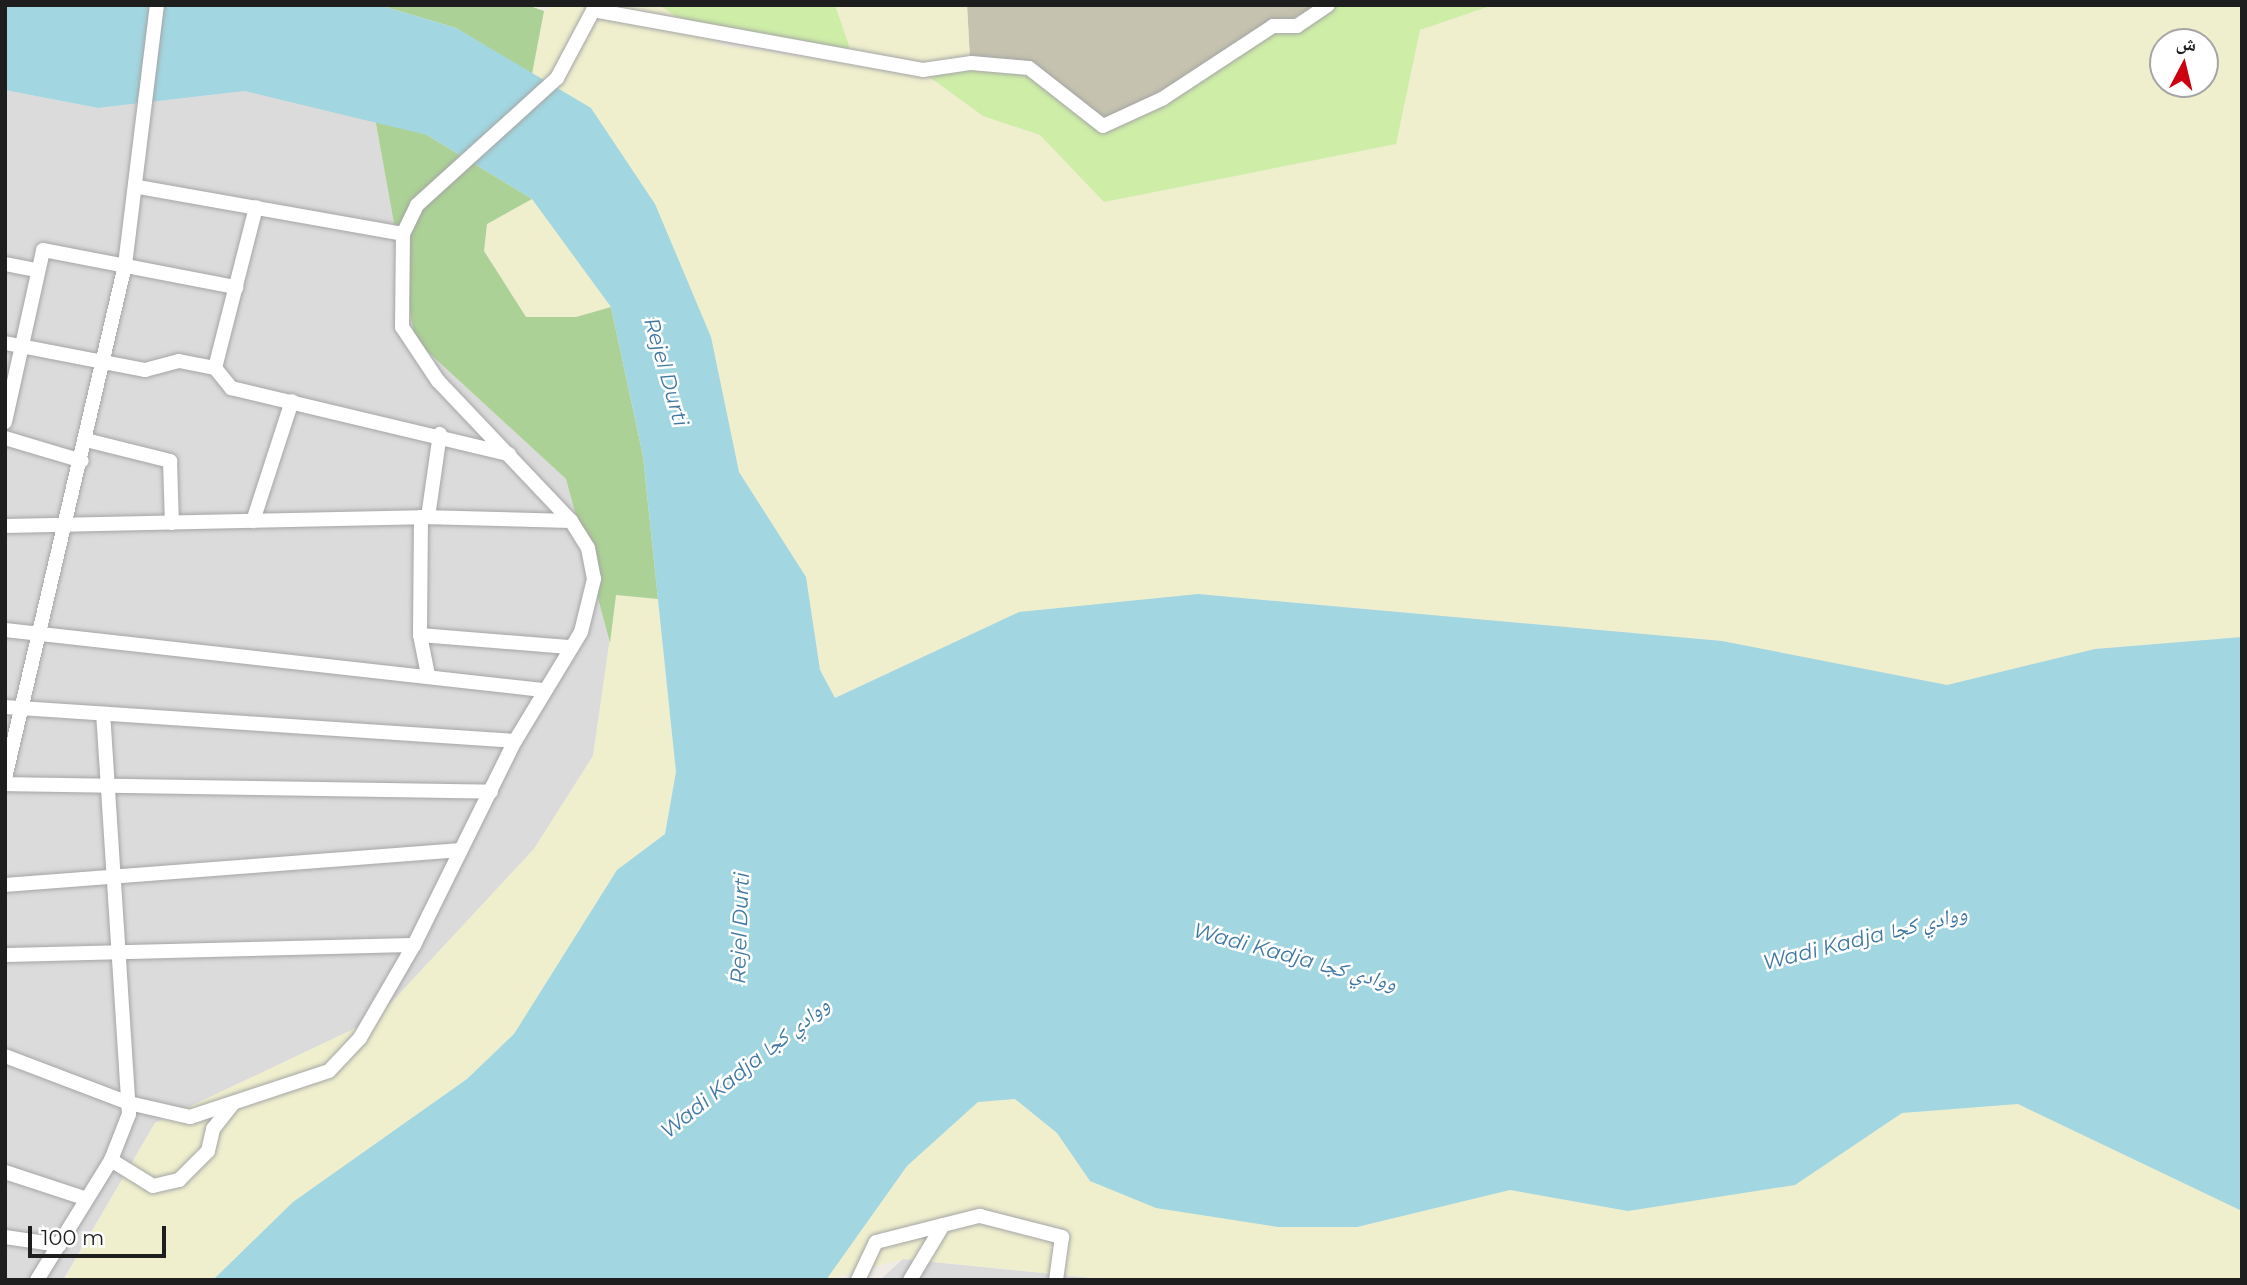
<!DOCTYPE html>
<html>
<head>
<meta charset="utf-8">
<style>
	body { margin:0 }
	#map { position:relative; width:2247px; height:1285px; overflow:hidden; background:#f0ebe4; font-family:Montserrat,"Noto Naskh Arabic",sans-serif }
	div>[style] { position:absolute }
	.residential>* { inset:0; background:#dcdbdb }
	.construction>* { inset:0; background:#c5c3af }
	.farmland>* { inset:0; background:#efefce }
	.grass>* { inset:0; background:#ceeda7 }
	.forest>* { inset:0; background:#acd196 }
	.water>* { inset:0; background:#a2d6e0 }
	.roads { filter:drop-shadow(0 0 2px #a5a5a5) drop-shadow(0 0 2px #a5a5a5) }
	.minor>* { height:14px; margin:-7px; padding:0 7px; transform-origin:7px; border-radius:7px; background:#fff }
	span { translate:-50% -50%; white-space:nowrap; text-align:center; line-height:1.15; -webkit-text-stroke:5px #fff; paint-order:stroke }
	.water-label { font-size:21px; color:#4078a3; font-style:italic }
	.frame { position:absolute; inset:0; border:7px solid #1e1e1e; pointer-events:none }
	.north { position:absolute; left:2149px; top:28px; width:70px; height:70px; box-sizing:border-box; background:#fff; border:2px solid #a5a5a5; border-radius:50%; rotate:7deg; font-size:19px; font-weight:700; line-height:28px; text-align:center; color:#1e1e1e }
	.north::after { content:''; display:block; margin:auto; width:24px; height:32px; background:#cc000f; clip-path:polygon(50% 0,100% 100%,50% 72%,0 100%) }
	.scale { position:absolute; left:28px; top:1226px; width:138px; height:32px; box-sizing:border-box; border:4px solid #1e1e1e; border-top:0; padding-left:9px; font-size:21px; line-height:24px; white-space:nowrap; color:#1e1e1e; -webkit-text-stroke:5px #fff; paint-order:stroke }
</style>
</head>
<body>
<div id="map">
	<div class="residential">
		<i style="clip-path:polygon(5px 90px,98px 108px,245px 91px,375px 118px,415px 340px,566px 479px,610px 643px,593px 756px,534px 849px,377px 1018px,155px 1123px,63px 1280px,5px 1280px)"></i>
		<i style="clip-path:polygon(903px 1259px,1112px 1280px,880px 1280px)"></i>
	</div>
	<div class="construction">
		<i style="clip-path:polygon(967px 5px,1317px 5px,1109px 123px,970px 61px)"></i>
	</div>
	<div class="farmland">
		<i style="clip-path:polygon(evenodd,553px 5px,659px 5px,722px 45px,924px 73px,983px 116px,1040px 135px,1104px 202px,1396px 144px,1420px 30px,1493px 5px,2242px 5px,2242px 637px,2095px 649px,1947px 685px,1722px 641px,1198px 594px,1019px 612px,834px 698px,820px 670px,806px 577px,739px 472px,711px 337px,591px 109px,532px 74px,544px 11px,553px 5px,2163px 42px,2205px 42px,2205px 84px,2163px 84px,2163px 42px)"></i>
		<i style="clip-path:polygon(835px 5px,967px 5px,970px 61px,924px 67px,850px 49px)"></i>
		<i style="clip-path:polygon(532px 199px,611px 307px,576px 317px,526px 317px,484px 251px,487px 224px)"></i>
		<i style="clip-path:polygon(616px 595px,658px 599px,676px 772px,665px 834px,617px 870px,514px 1034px,467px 1079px,293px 1202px,213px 1280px,64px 1280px,155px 1123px,377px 1018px,534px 849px,593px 756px)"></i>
		<i style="clip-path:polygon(1015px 1099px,1057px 1133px,1090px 1181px,1357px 1227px,1510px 1190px,1628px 1211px,1795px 1185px,1902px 1112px,2018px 1104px,2242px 1211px,2242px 1280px,1112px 1280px,904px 1259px,826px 1280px,907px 1166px,978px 1102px)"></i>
	</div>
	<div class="grass">
		<i style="clip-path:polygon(659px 5px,835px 5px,850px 49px,691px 26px)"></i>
		<i style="clip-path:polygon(1331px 5px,1493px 5px,1420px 30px,1396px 144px,1104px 202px,1040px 135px,983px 116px,924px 73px,970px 66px,1029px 71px,1103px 128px,1274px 27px)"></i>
	</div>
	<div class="forest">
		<i style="clip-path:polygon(379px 5px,527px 5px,544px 11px,532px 74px,456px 28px)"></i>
		<i style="clip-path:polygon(375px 118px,427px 135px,532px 199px,487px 224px,484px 251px,526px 317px,576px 317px,611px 307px,643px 456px,658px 599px,616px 595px,610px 643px,566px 479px,415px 340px)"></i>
	</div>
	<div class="water">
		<i style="clip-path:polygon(5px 5px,379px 5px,456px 28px,591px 108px,655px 204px,711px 337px,739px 472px,806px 577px,820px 670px,835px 698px,1019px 612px,1198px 594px,1722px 641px,1947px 685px,2095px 649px,2242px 637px,2242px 1211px,2018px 1104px,1902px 1113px,1795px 1185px,1628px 1211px,1510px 1190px,1357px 1227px,1278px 1227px,1156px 1208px,1090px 1181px,1057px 1133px,1015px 1099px,978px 1102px,907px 1166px,826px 1280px,213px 1280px,293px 1202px,467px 1079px,514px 1034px,617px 870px,665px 834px,676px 772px,643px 456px,611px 307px,532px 199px,427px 135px,245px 91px,98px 108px,5px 90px)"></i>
	</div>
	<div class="roads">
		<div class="minor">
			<i style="left:593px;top:10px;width:335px;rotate:10.3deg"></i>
			<i style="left:923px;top:70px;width:49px;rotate:-8.3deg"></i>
			<i style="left:971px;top:63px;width:58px;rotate:4.9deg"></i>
			<i style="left:1029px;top:68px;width:94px;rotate:38.1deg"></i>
			<i style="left:1103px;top:126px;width:65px;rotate:-24.6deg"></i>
			<i style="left:1162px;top:99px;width:133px;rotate:-33.3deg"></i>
			<i style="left:1273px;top:26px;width:24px"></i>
			<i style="left:1297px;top:26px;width:37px;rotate:-34deg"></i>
			<i style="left:139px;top:187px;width:268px;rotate:10.1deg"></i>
			<i style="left:5px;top:264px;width:33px;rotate:11deg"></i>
			<i style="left:5px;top:343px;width:143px;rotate:10.9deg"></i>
			<i style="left:145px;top:370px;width:35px;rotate:-15deg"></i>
			<i style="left:179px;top:361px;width:37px;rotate:11deg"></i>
			<i style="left:215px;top:368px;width:26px;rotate:51deg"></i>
			<i style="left:231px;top:388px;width:286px;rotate:13.4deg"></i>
			<i style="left:215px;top:368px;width:166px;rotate:-75.7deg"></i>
			<i style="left:5px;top:422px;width:176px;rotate:-77.5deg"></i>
			<i style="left:43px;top:250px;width:197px;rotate:10.9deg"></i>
			<i style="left:5px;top:438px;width:80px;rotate:16.6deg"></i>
			<i style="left:86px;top:440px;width:87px;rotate:14deg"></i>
			<i style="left:170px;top:461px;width:62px;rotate:88.2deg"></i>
			<i style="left:421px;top:517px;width:118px;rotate:90.5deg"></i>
			<i style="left:420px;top:635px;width:41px;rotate:78.7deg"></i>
			<i style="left:428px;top:517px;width:84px;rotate:-81.8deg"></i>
			<i style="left:253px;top:521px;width:126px;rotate:-72deg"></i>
			<i style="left:5px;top:526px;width:416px;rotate:-1.2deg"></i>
			<i style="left:421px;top:517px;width:150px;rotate:1.5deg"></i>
			<i style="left:5px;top:630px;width:541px;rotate:6.36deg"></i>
			<i style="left:420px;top:635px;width:149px;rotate:4.6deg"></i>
			<i style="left:5px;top:707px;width:511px;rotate:3.81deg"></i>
			<i style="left:5px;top:778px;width:527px;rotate:-76.83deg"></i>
			<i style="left:125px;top:265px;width:262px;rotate:-83deg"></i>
			<i style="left:5px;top:784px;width:486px;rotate:0.9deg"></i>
			<i style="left:5px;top:885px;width:457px;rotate:-4.4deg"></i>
			<i style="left:5px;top:955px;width:409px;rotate:-1.4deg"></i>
			<i style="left:5px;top:1056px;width:133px;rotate:20.8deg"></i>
			<i style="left:129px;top:1103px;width:63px;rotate:12.9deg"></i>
			<i style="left:190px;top:1117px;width:146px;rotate:-18.3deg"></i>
			<i style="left:329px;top:1071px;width:45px;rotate:-46.8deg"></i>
			<i style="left:360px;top:1038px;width:108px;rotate:-59.9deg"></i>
			<i style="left:414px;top:945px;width:228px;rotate:-63.7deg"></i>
			<i style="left:515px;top:741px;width:127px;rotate:-58.8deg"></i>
			<i style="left:581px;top:632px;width:55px;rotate:-76.2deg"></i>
			<i style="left:594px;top:579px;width:32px;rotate:-101deg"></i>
			<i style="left:588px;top:548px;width:32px;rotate:-122deg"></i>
			<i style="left:571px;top:521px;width:193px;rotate:-133.5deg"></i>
			<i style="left:438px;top:381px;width:65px;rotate:-123.7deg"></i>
			<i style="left:402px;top:327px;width:93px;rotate:-89.4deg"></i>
			<i style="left:403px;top:234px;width:32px;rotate:-64deg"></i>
			<i style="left:417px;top:205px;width:189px;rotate:-42.2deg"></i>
			<i style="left:557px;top:78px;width:83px;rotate:-61.9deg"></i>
			<i style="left:111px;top:1160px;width:49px;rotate:31.8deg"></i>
			<i style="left:153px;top:1186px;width:27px;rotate:-13deg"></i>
			<i style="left:179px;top:1180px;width:41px;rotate:-45deg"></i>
			<i style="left:208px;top:1151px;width:23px;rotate:-77deg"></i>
			<i style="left:213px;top:1129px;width:31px;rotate:-52deg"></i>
			<i style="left:5px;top:1172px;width:86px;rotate:18.2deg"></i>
			<i style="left:5px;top:1237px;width:55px;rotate:8.4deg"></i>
			<i style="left:37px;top:1280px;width:141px;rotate:-58.3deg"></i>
			<i style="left:111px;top:1160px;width:49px;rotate:-68.6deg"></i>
			<i style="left:129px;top:1114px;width:401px;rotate:-93.7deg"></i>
			<i style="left:858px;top:1280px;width:42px;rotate:-64.7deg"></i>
			<i style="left:876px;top:1242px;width:69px;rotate:-14.2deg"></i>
			<i style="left:910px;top:1280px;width:64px;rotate:-59deg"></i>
			<i style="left:943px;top:1225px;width:38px;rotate:-14deg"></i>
			<i style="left:980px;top:1216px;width:85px;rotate:14.4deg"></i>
			<i style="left:1062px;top:1237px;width:43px;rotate:97.9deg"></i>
		</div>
	</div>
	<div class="water-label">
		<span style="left:666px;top:372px;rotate:74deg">Rejel Durti</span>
		<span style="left:740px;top:928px;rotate:-88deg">Rejel Durti</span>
		<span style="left:1865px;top:938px;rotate:-14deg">Wadi Kadja ووادي كجا</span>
		<span style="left:1295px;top:957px;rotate:15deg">Wadi Kadja ووادي كجا</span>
		<span style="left:745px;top:1068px;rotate:-39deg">Wadi Kadja ووادي كجا</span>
	</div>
	<div class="frame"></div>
	<div class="north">ش</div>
	<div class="scale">100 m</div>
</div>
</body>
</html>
